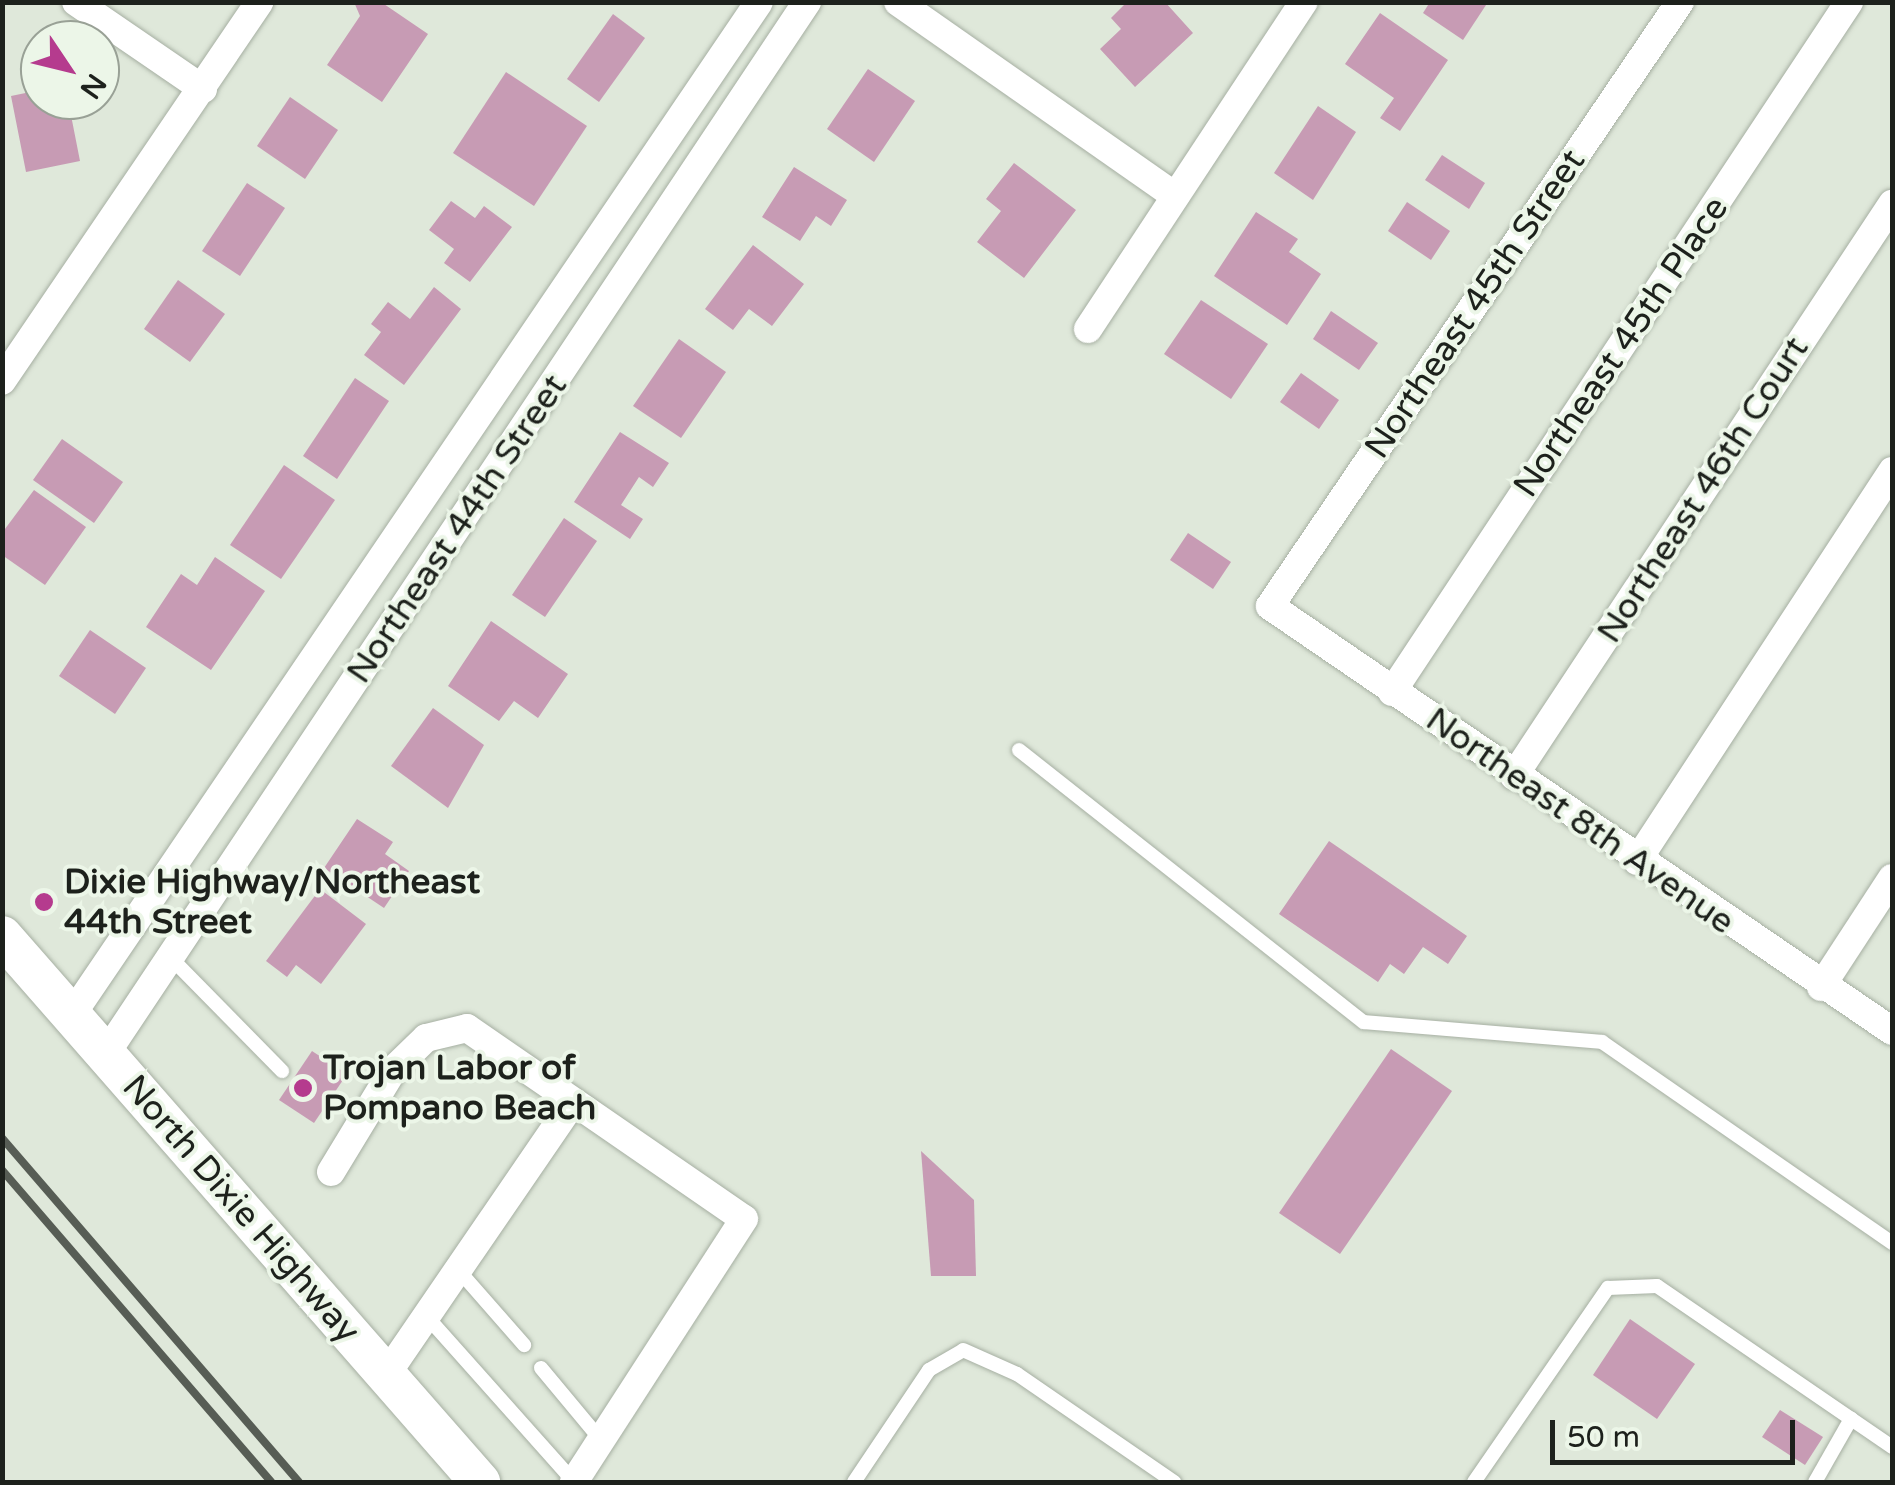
<!DOCTYPE html>
<html>
<head>
<meta charset="utf-8">
<style>
	body { margin:0 }
	#map { position:relative; width:1895px; height:1485px; overflow:hidden; background:#dfe8da; font-family:"Varela Round",sans-serif }
	div>[style] { position:absolute }
	.building>* { inset:0; background:#c79bb4 }
	.roads { filter:drop-shadow(0 0 2px #a6afa2) drop-shadow(0 0 2px #a6afa2) }
	.service>* { height:14px; margin:-7px; padding:0 7px; transform-origin:7px; border-radius:7px; background:#fff }
	.minor>* { height:28px; margin:-14px; padding:0 14px; transform-origin:14px; border-radius:14px; background:#fff }
	.secondary>* { height:40px; margin:-20px; padding:0 20px; transform-origin:20px; border-radius:20px; background:#fff }
	.rail>* { height:8px; margin:-4px; padding:0 4px; transform-origin:4px; border-radius:4px; background:#575d55 }
	.dots>* { width:28px; height:28px; translate:-50% -50%; box-sizing:border-box; border:5px solid #ecf6e8; border-radius:50% }
	span { translate:-50% -50%; white-space:nowrap; text-align:center; line-height:1.15; -webkit-text-stroke:8px #ecf6e8; paint-order:stroke }
	.street-label { font-size:35px; color:#1d211c }
	.poi-label { font-size:35px; color:#1d211c; font-weight:700 }
	.left { translate:0 -50%; text-align:left }
	.frame { position:absolute; inset:0; border:5px solid #1d211c; pointer-events:none }
	.north { position:absolute; left:20px; top:20px; width:100px; height:100px; box-sizing:border-box; background:#ecf6e8; border:2px solid #99a196; border-radius:50%; rotate:125deg; font-size:28px; font-weight:700; line-height:40px; text-align:center; color:#1d211c }
	.north::after { content:''; display:block; margin:auto; width:35px; height:45px; background:#b53b8e; clip-path:polygon(50% 0,100% 100%,50% 72%,0 100%) }
	.scale { position:absolute; left:1550px; top:1420px; width:245px; height:45px; box-sizing:border-box; border:5px solid #1d211c; border-top:0; padding-left:12px; font-size:30px; line-height:35px; white-space:nowrap; color:#1d211c; -webkit-text-stroke:8px #ecf6e8; paint-order:stroke }
</style>
</head>
<body>
<div id="map">
	<div class="building">
		<i style="clip-path:polygon(354px 2px,381px 2px,428px 34px,382px 102px,327px 65px,360px 16px)"></i>
		<i style="clip-path:polygon(1127px 2px,1165px 2px,1193px 33px,1135px 87px,1100px 49px,1121px 29px,1111px 18px)"></i>
		<i style="clip-path:polygon(1430px 2px,1488px 2px,1463px 40px,1423px 13px)"></i>
		<i style="clip-path:polygon(1380px 13px,1448px 60px,1400px 131px,1380px 118px,1394px 98px,1345px 64px)"></i>
		<i style="clip-path:polygon(613px 14px,645px 38px,599px 102px,567px 79px)"></i>
		<i style="clip-path:polygon(868px 69px,915px 101px,874px 162px,827px 129px)"></i>
		<i style="clip-path:polygon(506px 72px,587px 126px,534px 206px,453px 153px)"></i>
		<i style="clip-path:polygon(40px 90px,40px 100px,68px 100px,80px 161px,26px 172px,11px 96px)"></i>
		<i style="clip-path:polygon(290px 97px,338px 130px,305px 179px,257px 146px)"></i>
		<i style="clip-path:polygon(1318px 106px,1356px 132px,1313px 200px,1274px 173px)"></i>
		<i style="clip-path:polygon(1442px 155px,1485px 183px,1469px 209px,1425px 180px)"></i>
		<i style="clip-path:polygon(1014px 163px,1076px 210px,1024px 278px,977px 242px,1001px 211px,986px 199px)"></i>
		<i style="clip-path:polygon(794px 167px,847px 200px,831px 226px,816px 216px,800px 241px,762px 217px)"></i>
		<i style="clip-path:polygon(247px 183px,285px 208px,240px 276px,202px 251px)"></i>
		<i style="clip-path:polygon(451px 201px,475px 218px,484px 206px,512px 227px,470px 282px,444px 263px,454px 249px,429px 230px)"></i>
		<i style="clip-path:polygon(1407px 202px,1450px 231px,1431px 260px,1388px 231px)"></i>
		<i style="clip-path:polygon(1256px 212px,1298px 239px,1289px 252px,1321px 274px,1287px 325px,1214px 276px)"></i>
		<i style="clip-path:polygon(753px 245px,804px 284px,772px 326px,749px 309px,733px 330px,705px 309px)"></i>
		<i style="clip-path:polygon(178px 280px,225px 314px,190px 362px,144px 329px)"></i>
		<i style="clip-path:polygon(434px 287px,461px 309px,404px 385px,364px 355px,381px 332px,371px 324px,388px 302px,410px 319px)"></i>
		<i style="clip-path:polygon(1201px 300px,1268px 344px,1231px 399px,1164px 354px)"></i>
		<i style="clip-path:polygon(1331px 311px,1378px 343px,1359px 370px,1313px 339px)"></i>
		<i style="clip-path:polygon(679px 339px,726px 372px,681px 438px,633px 406px)"></i>
		<i style="clip-path:polygon(1301px 373px,1339px 400px,1319px 429px,1280px 402px)"></i>
		<i style="clip-path:polygon(355px 378px,389px 401px,337px 479px,303px 456px)"></i>
		<i style="clip-path:polygon(620px 432px,669px 463px,653px 487px,639px 477px,621px 505px,643px 519px,630px 539px,574px 502px)"></i>
		<i style="clip-path:polygon(62px 439px,123px 482px,94px 523px,33px 480px)"></i>
		<i style="clip-path:polygon(284px 465px,335px 500px,281px 579px,230px 545px)"></i>
		<i style="clip-path:polygon(34px 490px,86px 527px,45px 585px,2px 555px,2px 533px)"></i>
		<i style="clip-path:polygon(564px 518px,597px 541px,545px 617px,512px 595px)"></i>
		<i style="clip-path:polygon(1188px 533px,1231px 562px,1213px 589px,1170px 560px)"></i>
		<i style="clip-path:polygon(215px 557px,265px 591px,211px 670px,146px 627px,181px 574px,197px 585px)"></i>
		<i style="clip-path:polygon(491px 621px,568px 674px,538px 718px,514px 701px,499px 721px,448px 686px)"></i>
		<i style="clip-path:polygon(90px 630px,146px 668px,115px 714px,59px 676px)"></i>
		<i style="clip-path:polygon(433px 708px,484px 745px,448px 808px,391px 766px)"></i>
		<i style="clip-path:polygon(357px 819px,393px 842px,385px 854px,409px 871px,384px 908px,324px 868px)"></i>
		<i style="clip-path:polygon(1329px 841px,1467px 936px,1448px 964px,1423px 947px,1404px 974px,1390px 964px,1378px 982px,1279px 914px)"></i>
		<i style="clip-path:polygon(320px 889px,366px 924px,321px 984px,296px 965px,287px 977px,266px 961px)"></i>
		<i style="clip-path:polygon(1391px 1049px,1452px 1091px,1340px 1254px,1279px 1213px)"></i>
		<i style="clip-path:polygon(312px 1051px,347px 1074px,314px 1123px,279px 1100px)"></i>
		<i style="clip-path:polygon(921px 1151px,974px 1200px,976px 1276px,931px 1276px)"></i>
		<i style="clip-path:polygon(1630px 1319px,1695px 1364px,1657px 1419px,1593px 1375px)"></i>
		<i style="clip-path:polygon(1780px 1410px,1823px 1437px,1805px 1465px,1762px 1437px)"></i>
	</div>
	<div class="roads">
		<div class="service">
			<i style="left:1019px;top:750px;width:439px;rotate:38.3deg"></i>
			<i style="left:1364px;top:1022px;width:239px;rotate:4.8deg"></i>
			<i style="left:1602px;top:1042px;width:353px;rotate:34.7deg"></i>
			<i style="left:170px;top:957px;width:160px;rotate:45.5deg"></i>
			<i style="left:461px;top:1273px;width:96px;rotate:48.8deg"></i>
			<i style="left:429px;top:1319px;width:218px;rotate:48.3deg"></i>
			<i style="left:541px;top:1368px;width:94px;rotate:50.2deg"></i>
			<i style="left:854px;top:1482px;width:135px;rotate:-56.2deg"></i>
			<i style="left:929px;top:1370px;width:39px;rotate:-30deg"></i>
			<i style="left:963px;top:1350px;width:59px;rotate:24deg"></i>
			<i style="left:1017px;top:1374px;width:191px;rotate:34.5deg"></i>
			<i style="left:1474px;top:1482px;width:236px;rotate:-55.4deg"></i>
			<i style="left:1608px;top:1288px;width:49px;rotate:-2.3deg"></i>
			<i style="left:1657px;top:1286px;width:285px;rotate:34.4deg"></i>
			<i style="left:1815px;top:1482px;width:73px;rotate:-60.3deg"></i>
		</div>
		<div class="minor">
			<i style="left:76px;top:2px;width:154px;rotate:34.4deg"></i>
			<i style="left:898px;top:2px;width:338px;rotate:35deg"></i>
			<i style="left:1680px;top:2px;width:730px;rotate:124.17deg"></i>
			<i style="left:1270px;top:606px;width:753px;rotate:34.34deg"></i>
			<i style="left:1088px;top:329px;width:392px;rotate:-56.6deg"></i>
			<i style="left:2px;top:381px;width:458px;rotate:-55.8deg"></i>
			<i style="left:1392px;top:692px;width:828px;rotate:-56.48deg"></i>
			<i style="left:1514px;top:776px;width:686px;rotate:-56.54deg"></i>
			<i style="left:1637px;top:861px;width:466px;rotate:-56.8deg"></i>
			<i style="left:1821px;top:987px;width:130px;rotate:-56.9deg"></i>
			<i style="left:71px;top:1016px;width:1225px;rotate:-55.84deg"></i>
			<i style="left:105px;top:1055px;width:1266px;rotate:-56.31deg"></i>
			<i style="left:331px;top:1172px;width:119px;rotate:-58.7deg"></i>
			<i style="left:393px;top:1070px;width:46px;rotate:-44.1deg"></i>
			<i style="left:426px;top:1038px;width:42px;rotate:-13.7deg"></i>
			<i style="left:467px;top:1028px;width:336px;rotate:34.6deg"></i>
			<i style="left:744px;top:1219px;width:313px;rotate:122.9deg"></i>
			<i style="left:386px;top:1375px;width:331px;rotate:-55.6deg"></i>
		</div>
		<div class="secondary">
			<i style="left:2px;top:936px;width:726px;rotate:48.8deg"></i>
		</div>
	</div>
	<div class="rail">
		<i style="left:2px;top:1138px;width:454px;rotate:49.2deg"></i>
		<i style="left:2px;top:1170px;width:412px;rotate:49.2deg"></i>
	</div>
	<div class="dots">
		<i style="left:44px;top:902px;background:#b53b8e"></i>
		<i style="left:303px;top:1088px;background:#b53b8e"></i>
	</div>
	<div class="street-label">
		<span style="left:1475px;top:304px;rotate:-56deg">Northeast 45th Street</span>
		<span style="left:1621px;top:347px;rotate:-56deg">Northeast 45th Place</span>
		<span style="left:1703px;top:490px;rotate:-57deg">Northeast 46th Court</span>
		<span style="left:457px;top:529px;rotate:-56deg">Northeast 44th Street</span>
		<span style="left:1580px;top:821px;rotate:35deg">Northeast 8th Avenue</span>
		<span style="left:241px;top:1209px;rotate:49deg">North Dixie Highway</span>
	</div>
	<div class="poi-label">
		<span class="left" style="left:64px;top:902px">Dixie Highway/Northeast<br>44th Street</span>
		<span class="left" style="left:323px;top:1088px">Trojan Labor of<br>Pompano Beach</span>
	</div>
	<div class="frame"></div>
	<div class="north">N</div>
	<div class="scale">50 m</div>
</div>
</body>
</html>
